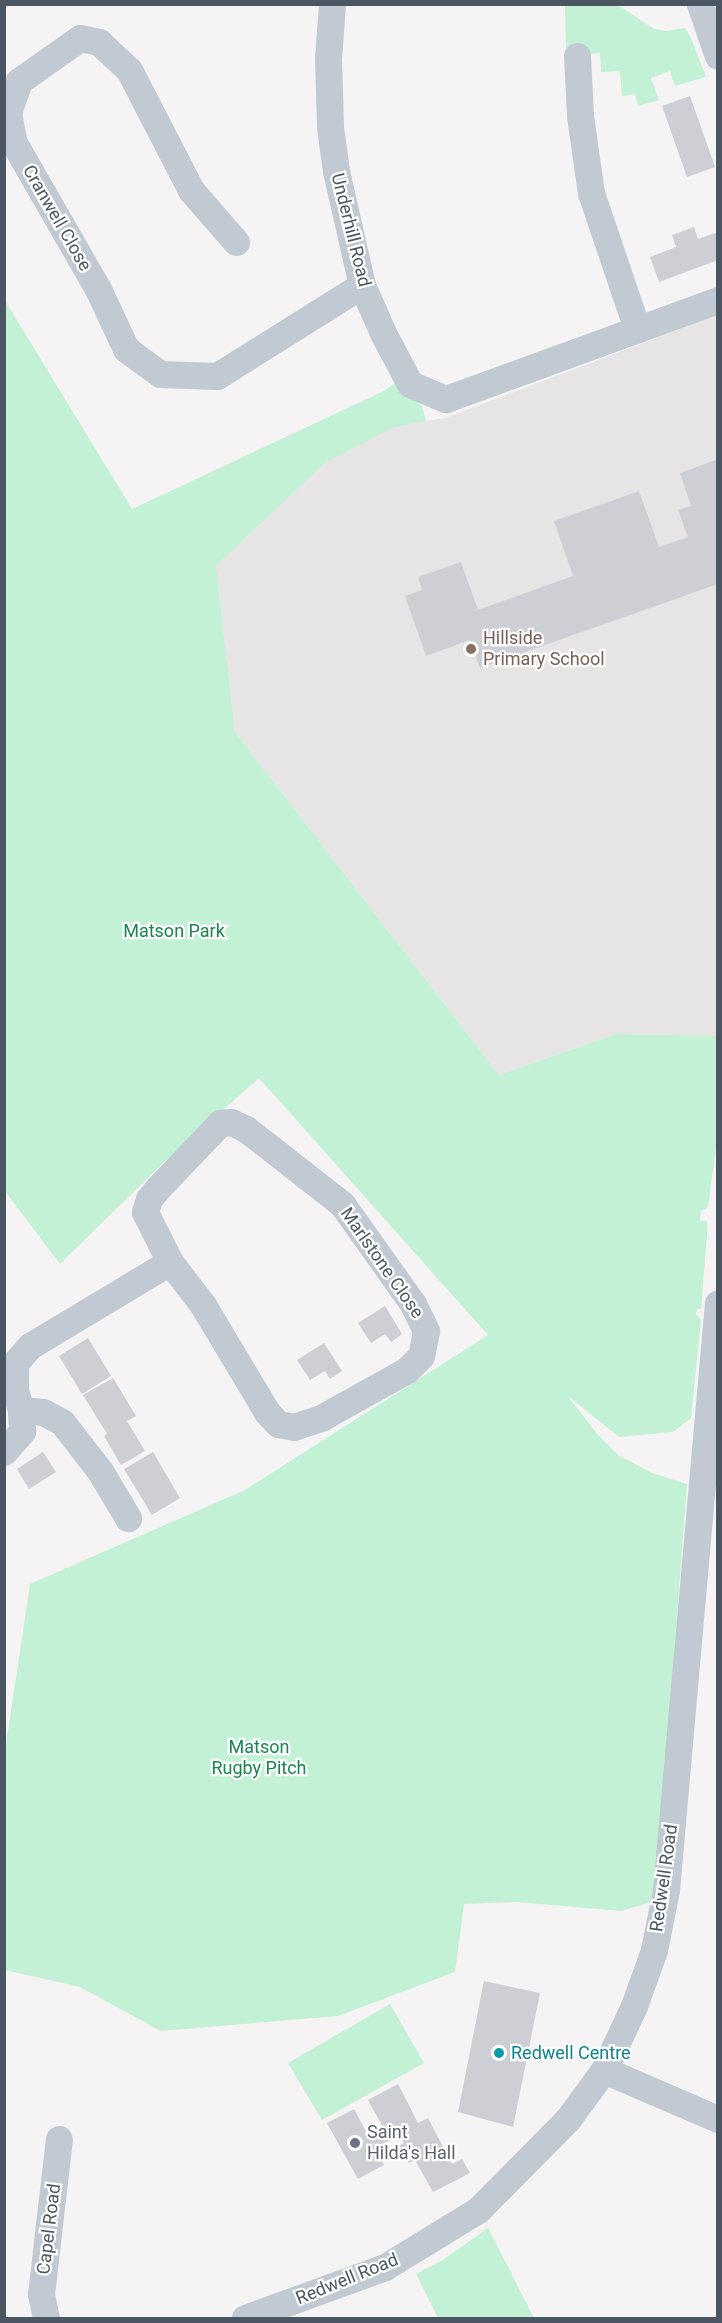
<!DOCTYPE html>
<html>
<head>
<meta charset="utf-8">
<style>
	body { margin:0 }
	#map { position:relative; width:722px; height:2323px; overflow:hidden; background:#f5f3f3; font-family:Roboto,sans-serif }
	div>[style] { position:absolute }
	.education>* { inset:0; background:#e6e4e5 }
	.green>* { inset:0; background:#c3f1d5 }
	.building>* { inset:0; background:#cdcfd5 }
	.minor>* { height:27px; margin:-13.5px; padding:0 13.5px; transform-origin:13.5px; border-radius:13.5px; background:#c1cad2 }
	.dots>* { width:16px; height:16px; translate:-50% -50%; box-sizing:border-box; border:3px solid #fff; border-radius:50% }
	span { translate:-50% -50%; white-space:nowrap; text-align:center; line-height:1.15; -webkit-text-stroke:4.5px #fff; paint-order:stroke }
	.street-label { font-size:18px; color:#4a5661 }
	.education-label { font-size:18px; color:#785e54 }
	.left { translate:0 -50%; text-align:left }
	.park-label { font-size:18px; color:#17864f }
	.culture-label { font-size:18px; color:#0d838f }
	.worship-label { font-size:18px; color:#5b616d }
	.frame { position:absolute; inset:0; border:6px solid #4a5661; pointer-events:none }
</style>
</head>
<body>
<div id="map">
	<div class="education">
		<i style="clip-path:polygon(717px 315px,717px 1036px,616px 1034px,499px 1075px,235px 732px,216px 566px,326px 462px,394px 426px,445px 418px)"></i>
	</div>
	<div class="green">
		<i style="clip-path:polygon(565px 5px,618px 5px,654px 29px,666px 31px,685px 28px,691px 38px,706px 77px,675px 86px,670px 71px,651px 78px,659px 100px,638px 106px,635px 94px,622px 96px,620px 71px,601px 72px,600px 53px,566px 56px)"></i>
		<i style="clip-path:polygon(4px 299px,132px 509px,384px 391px,398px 381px,422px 406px,426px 421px,394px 427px,326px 462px,216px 566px,235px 732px,499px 1075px,616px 1034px,717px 1036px,717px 1140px,708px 1207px,701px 1211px,700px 1221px,707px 1221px,707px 1235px,701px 1309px,697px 1309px,696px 1314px,701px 1320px,691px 1418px,673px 1432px,619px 1437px,567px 1395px,598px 1435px,618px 1455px,652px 1473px,687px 1484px,664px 1787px,652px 1902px,621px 1911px,517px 1902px,464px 1904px,455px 1972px,338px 2016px,161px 2031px,80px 1987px,5px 1970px,4px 1758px,30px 1584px,245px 1490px,488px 1335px,259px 1078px,162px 1164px,60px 1264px,5px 1191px)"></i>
		<i style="clip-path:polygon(390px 2004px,424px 2063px,322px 2120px,288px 2063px)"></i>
		<i style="clip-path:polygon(488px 2228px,534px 2318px,438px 2318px,416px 2274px,443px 2260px)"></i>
	</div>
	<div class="building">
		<i style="clip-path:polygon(690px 96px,715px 167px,687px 177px,662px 106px)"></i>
		<i style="clip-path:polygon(694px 227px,698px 239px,718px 232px,718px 260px,659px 282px,650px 257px,676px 247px,672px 235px)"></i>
		<i style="clip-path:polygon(718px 459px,718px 584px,480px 668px,470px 640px,426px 656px,405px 596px,422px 590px,418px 577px,461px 562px,478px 610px,573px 576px,554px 521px,639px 491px,659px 547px,688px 537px,678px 510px,691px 506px,680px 473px)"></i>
		<i style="clip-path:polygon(385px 1306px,402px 1334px,391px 1342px,385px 1334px,371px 1343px,358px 1323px)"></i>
		<i style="clip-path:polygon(88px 1338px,111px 1376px,82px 1394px,59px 1356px)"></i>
		<i style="clip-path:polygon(324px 1343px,342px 1371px,330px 1379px,325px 1371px,310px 1380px,297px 1360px)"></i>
		<i style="clip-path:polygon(113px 1378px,136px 1416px,127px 1421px,145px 1451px,121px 1465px,104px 1436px,107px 1434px,83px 1395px)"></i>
		<i style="clip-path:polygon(43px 1452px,56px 1472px,29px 1489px,17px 1469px)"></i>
		<i style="clip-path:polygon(153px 1452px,180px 1498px,152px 1515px,124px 1469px)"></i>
		<i style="clip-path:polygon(484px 1981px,540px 1993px,513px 2127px,458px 2112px)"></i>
		<i style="clip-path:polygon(398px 2084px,418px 2123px,428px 2118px,452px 2164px,462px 2159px,470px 2173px,433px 2192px,415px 2160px,409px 2163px,399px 2146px,404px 2143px,400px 2135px,375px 2148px,384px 2165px,358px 2179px,327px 2123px,354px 2109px,369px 2137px,384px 2129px,368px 2100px)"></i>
	</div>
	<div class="minor">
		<i style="left:332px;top:4px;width:54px;rotate:94.2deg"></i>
		<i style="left:328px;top:58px;width:69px;rotate:88.3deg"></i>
		<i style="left:330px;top:127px;width:44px;rotate:82.2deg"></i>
		<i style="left:336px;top:171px;width:117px;rotate:77.2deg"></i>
		<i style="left:362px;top:285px;width:55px;rotate:66.3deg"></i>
		<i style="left:384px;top:335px;width:55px;rotate:62deg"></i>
		<i style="left:410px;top:384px;width:39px;rotate:23deg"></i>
		<i style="left:446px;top:399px;width:289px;rotate:-20deg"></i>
		<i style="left:700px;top:4px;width:55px;rotate:70.9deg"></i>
		<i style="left:577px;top:56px;width:60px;rotate:87.1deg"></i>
		<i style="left:580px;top:116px;width:78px;rotate:81.9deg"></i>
		<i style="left:591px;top:193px;width:144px;rotate:71.3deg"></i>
		<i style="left:236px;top:242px;width:69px;rotate:-130.9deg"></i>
		<i style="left:191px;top:190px;width:135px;rotate:-117.3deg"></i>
		<i style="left:129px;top:70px;width:41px;rotate:-137deg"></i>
		<i style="left:99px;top:42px;width:19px;rotate:-168deg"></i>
		<i style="left:80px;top:38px;width:75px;rotate:144.8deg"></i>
		<i style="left:19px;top:81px;width:34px;rotate:109deg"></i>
		<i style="left:8px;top:113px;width:31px;rotate:79deg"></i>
		<i style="left:14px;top:143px;width:168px;rotate:60.1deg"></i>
		<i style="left:98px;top:289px;width:66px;rotate:65deg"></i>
		<i style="left:126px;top:349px;width:42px;rotate:36.3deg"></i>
		<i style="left:160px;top:374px;width:57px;rotate:2deg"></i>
		<i style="left:217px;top:376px;width:171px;rotate:-32.1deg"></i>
		<i style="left:231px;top:1122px;width:17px;rotate:25deg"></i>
		<i style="left:246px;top:1129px;width:122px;rotate:38deg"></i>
		<i style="left:342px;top:1204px;width:123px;rotate:54.6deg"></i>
		<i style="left:413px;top:1304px;width:30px;rotate:64deg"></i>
		<i style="left:426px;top:1331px;width:25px;rotate:101deg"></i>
		<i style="left:421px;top:1356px;width:20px;rotate:135deg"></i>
		<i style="left:407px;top:1370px;width:98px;rotate:150.8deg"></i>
		<i style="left:321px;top:1418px;width:28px;rotate:162deg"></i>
		<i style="left:294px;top:1427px;width:16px;rotate:-169deg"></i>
		<i style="left:278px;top:1424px;width:16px;rotate:-133deg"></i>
		<i style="left:267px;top:1412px;width:125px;rotate:-120.9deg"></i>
		<i style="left:203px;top:1305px;width:54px;rotate:-127.5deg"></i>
		<i style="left:170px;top:1262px;width:56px;rotate:-116.6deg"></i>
		<i style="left:145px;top:1212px;width:14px;rotate:-73deg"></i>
		<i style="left:149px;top:1199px;width:13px;rotate:-51deg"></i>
		<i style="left:157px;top:1189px;width:91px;rotate:-46.3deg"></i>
		<i style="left:220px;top:1123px;width:11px;rotate:-5deg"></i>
		<i style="left:21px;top:1410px;width:22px;rotate:5deg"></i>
		<i style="left:43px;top:1412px;width:21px;rotate:28deg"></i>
		<i style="left:62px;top:1422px;width:62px;rotate:52.2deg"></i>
		<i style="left:100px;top:1471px;width:55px;rotate:59.2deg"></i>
		<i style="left:4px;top:1452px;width:28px;rotate:-49deg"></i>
		<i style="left:22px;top:1431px;width:21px;rotate:-93deg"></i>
		<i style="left:21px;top:1410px;width:21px;rotate:-107deg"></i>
		<i style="left:15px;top:1390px;width:27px;rotate:-90deg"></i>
		<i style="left:15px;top:1363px;width:23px;rotate:-49deg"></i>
		<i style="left:30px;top:1346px;width:163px;rotate:-31deg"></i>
		<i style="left:604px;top:2070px;width:124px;rotate:23.3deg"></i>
		<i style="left:46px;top:2318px;width:25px;rotate:-102deg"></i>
		<i style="left:41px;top:2294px;width:156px;rotate:-83.4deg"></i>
		<i style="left:245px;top:2318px;width:149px;rotate:-20deg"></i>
		<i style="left:385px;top:2267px;width:109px;rotate:-31.5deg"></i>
		<i style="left:478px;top:2210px;width:128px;rotate:-45.3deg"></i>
		<i style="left:568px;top:2119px;width:61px;rotate:-53.7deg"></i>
		<i style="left:604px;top:2070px;width:71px;rotate:-64.9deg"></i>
		<i style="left:634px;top:2006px;width:59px;rotate:-70.3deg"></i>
		<i style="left:654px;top:1950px;width:61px;rotate:-78.7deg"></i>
		<i style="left:666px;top:1890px;width:589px;rotate:-84.94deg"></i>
	</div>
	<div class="dots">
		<i style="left:471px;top:649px;background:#8d6e63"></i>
		<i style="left:499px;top:2053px;background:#0f9aa8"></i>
		<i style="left:355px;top:2143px;background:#6b7280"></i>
	</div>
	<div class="street-label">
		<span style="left:57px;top:218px;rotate:60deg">Cranwell Close</span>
		<span style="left:351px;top:230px;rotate:76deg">Underhill Road</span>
		<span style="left:382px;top:1263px;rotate:55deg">Marlstone Close</span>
		<span style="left:664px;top:1878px;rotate:-82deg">Redwell Road</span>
		<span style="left:49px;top:2229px;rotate:-83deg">Capel Road</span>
		<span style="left:347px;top:2279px;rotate:-22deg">Redwell Road</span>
	</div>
	<div class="education-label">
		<span class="left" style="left:483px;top:649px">Hillside<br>Primary School</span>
	</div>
	<div class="park-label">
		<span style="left:174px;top:931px">Matson Park</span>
		<span style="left:259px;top:1758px">Matson<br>Rugby Pitch</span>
	</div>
	<div class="culture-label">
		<span class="left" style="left:511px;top:2053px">Redwell Centre</span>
	</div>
	<div class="worship-label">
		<span class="left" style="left:367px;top:2143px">Saint<br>Hilda's Hall</span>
	</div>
	<div class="frame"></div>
</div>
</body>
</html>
